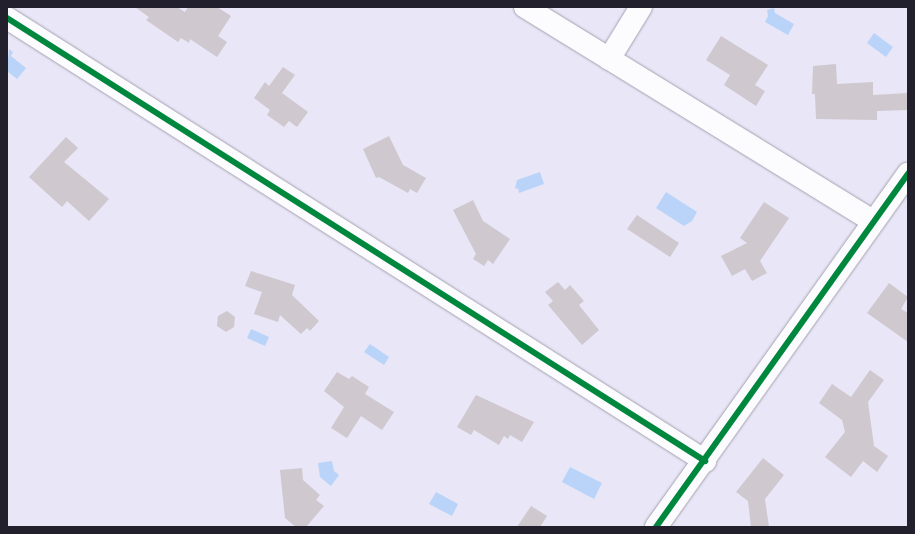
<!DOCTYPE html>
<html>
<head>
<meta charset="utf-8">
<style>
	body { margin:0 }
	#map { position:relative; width:915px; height:534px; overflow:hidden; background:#e8e6f7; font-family:Arial,sans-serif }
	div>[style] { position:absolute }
	.water>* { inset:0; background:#bad4f9 }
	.building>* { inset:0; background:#cfc8ce }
	.roads { filter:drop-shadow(0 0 1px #a4a2af) drop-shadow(0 0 1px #a4a2af) }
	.minor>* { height:22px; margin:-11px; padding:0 11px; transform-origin:11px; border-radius:11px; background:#fcfbfe }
	.cycleway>* { height:6px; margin:-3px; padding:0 3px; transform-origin:3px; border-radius:3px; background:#00873e }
	span { translate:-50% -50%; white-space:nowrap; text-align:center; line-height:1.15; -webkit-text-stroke:3px #fff; paint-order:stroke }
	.frame { position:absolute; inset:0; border:8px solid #22202c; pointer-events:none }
</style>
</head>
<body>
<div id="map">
	<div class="water">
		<i style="clip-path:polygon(774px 8px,775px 13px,794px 24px,788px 35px,765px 22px,768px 16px,767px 10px)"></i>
		<i style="clip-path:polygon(874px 33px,893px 47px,886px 57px,867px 43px)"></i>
		<i style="clip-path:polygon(9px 49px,13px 52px,11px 56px,26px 68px,17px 79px,7px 71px)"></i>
		<i style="clip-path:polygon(540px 172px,544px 184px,519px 193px,518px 188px,515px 189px,517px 180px)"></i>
		<i style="clip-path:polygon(666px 192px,697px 212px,692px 221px,684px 226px,656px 208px)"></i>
		<i style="clip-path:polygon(251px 329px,269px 337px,265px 346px,247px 338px)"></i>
		<i style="clip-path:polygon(370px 344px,389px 357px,384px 365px,364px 352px)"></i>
		<i style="clip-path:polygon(332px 461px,334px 471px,339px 475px,331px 486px,320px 477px,318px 463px)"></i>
		<i style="clip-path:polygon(570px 467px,602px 483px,594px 499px,562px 482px)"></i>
		<i style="clip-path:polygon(436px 492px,458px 504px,452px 516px,429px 504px)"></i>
	</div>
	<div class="building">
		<i style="clip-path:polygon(135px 7px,177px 7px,185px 12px,188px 7px,217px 7px,231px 16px,218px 36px,227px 42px,217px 57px,190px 39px,189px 43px,181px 38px,178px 42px,146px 20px,149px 17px)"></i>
		<i style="clip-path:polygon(721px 36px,768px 65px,755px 85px,765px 91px,756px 106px,724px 85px,730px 75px,706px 60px)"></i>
		<i style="clip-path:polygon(836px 64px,837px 84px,873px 82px,873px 95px,908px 93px,908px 110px,877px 111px,877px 120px,816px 119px,815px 94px,812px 94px,813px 66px)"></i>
		<i style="clip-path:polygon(283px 67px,295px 75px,282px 93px,308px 112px,297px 127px,289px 121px,284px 127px,267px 115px,270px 110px,254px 98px,265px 82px,269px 86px)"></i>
		<i style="clip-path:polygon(389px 136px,403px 165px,426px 178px,417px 193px,410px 189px,408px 193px,379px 177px,376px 178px,363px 149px)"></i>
		<i style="clip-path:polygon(66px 137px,78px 148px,64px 162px,109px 199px,89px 221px,67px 201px,62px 207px,29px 177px)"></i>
		<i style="clip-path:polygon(473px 200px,483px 221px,510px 239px,493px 264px,488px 260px,484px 266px,473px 259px,476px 254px,453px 210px)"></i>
		<i style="clip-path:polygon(764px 202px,789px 218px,760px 261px,767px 273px,752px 281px,745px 269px,732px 276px,721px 256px,747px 243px,740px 238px)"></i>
		<i style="clip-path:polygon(637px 215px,679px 243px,670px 257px,627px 229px)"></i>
		<i style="clip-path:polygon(251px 271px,295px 285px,292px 295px,319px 321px,310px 331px,307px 328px,301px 334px,280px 315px,278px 322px,254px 314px,262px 292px,245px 286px)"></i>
		<i style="clip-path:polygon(558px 282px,565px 290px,570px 285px,584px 301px,579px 305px,599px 330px,582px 345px,548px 305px,553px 301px,545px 292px)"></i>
		<i style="clip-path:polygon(889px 283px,908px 297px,901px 309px,908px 313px,908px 342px,867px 313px)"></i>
		<i style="clip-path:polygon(227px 311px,235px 317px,234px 327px,226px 332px,217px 326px,218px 316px)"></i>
		<i style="clip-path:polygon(870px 370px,884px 380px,868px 402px,874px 446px,888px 456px,877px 472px,863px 461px,851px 477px,825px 457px,845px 432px,842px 420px,819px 403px,832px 384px,851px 397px)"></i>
		<i style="clip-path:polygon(337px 372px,349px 379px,352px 376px,369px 387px,365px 394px,394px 412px,382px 430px,361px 416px,347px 438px,331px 428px,344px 407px,324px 391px)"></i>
		<i style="clip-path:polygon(476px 395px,534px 422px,522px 442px,510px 435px,508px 439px,504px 436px,499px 445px,474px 430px,471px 435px,457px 427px)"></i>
		<i style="clip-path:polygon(763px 458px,784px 475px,765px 499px,769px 527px,751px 527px,748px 501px,736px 492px)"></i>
		<i style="clip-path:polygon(302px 468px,303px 480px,320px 495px,316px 500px,324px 506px,306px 527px,296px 527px,285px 518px,280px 470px)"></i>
		<i style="clip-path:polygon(531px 506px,547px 516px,540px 527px,517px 527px)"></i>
	</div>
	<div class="roads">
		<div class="minor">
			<i style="left:525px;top:7px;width:409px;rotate:31.6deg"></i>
			<i style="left:7px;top:18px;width:827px;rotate:32.4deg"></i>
			<i style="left:609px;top:59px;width:61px;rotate:-58.4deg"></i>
			<i style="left:656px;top:527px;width:434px;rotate:-54.5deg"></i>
		</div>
	</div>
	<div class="cycleway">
		<i style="left:7px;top:18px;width:827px;rotate:32.4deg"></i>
		<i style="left:656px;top:527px;width:434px;rotate:-54.5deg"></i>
	</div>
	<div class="frame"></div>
</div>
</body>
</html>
